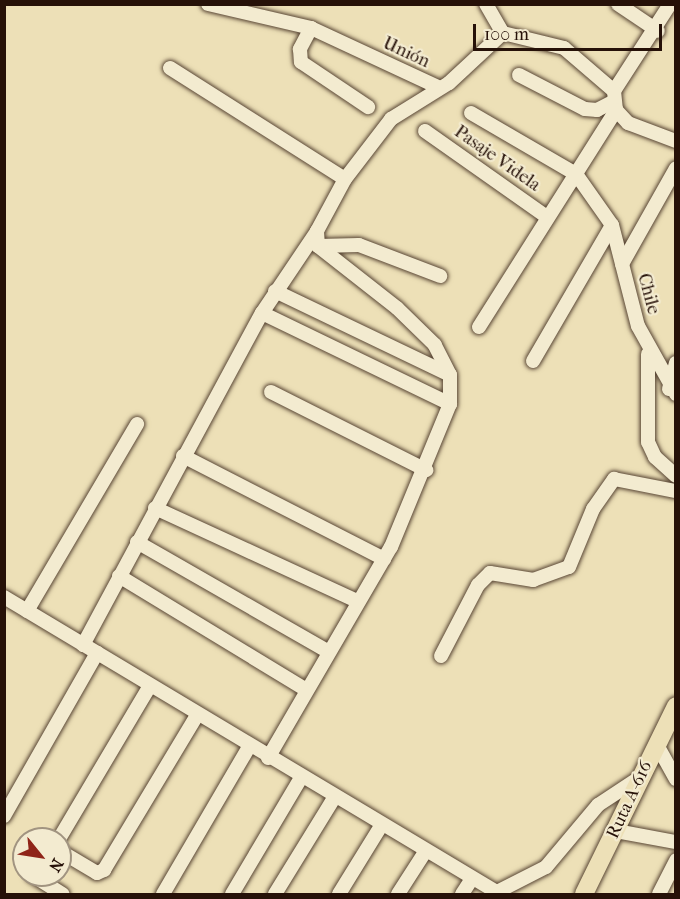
<!DOCTYPE html>
<html>
<head>
<meta charset="utf-8">
<style>
	body { margin:0 }
	#map { position:relative; width:680px; height:899px; overflow:hidden; background:#ede0b7; font-family:"IM FELL French Canon",serif }
	div>[style] { position:absolute }
	.roads { filter:drop-shadow(0 0 2px #584534) drop-shadow(0 0 2px #584534) }
	.minor>* { height:14px; margin:-7px; padding:0 7px; transform-origin:7px; border-radius:7px; background:#f3ebd0 }
	.major>* { height:18px; margin:-9px; padding:0 9px; transform-origin:9px; border-radius:9px; background:#ede0b7 }
	span { translate:-50% -50%; white-space:nowrap; text-align:center; line-height:1.15; -webkit-text-stroke:4.5px #f3ebd0; paint-order:stroke }
	.street-label { font-size:18px; color:#261108 }
	.frame { position:absolute; inset:0; border:6px solid #261108; pointer-events:none }
	.north { position:absolute; left:12px; top:827px; width:60px; height:60px; box-sizing:border-box; background:#f3ebd0; border:2px solid #a19480; border-radius:50%; rotate:120deg; font-size:16px; font-weight:700; line-height:24px; text-align:center; color:#261108 }
	.north::after { content:''; display:block; margin:auto; width:21px; height:27px; background:#8f2418; clip-path:polygon(50% 0,100% 100%,50% 72%,0 100%) }
	.scale { position:absolute; left:473px; top:24px; width:189px; height:27px; box-sizing:border-box; border:3px solid #261108; border-top:0; padding-left:8px; font-size:18px; line-height:21px; white-space:nowrap; color:#261108; -webkit-text-stroke:4px #f3ebd0; paint-order:stroke }
</style>
</head>
<body>
<div id="map">
	<div class="roads">
		<div class="minor">
			<i style="left:208px;top:4px;width:106px;rotate:13.1deg"></i>
			<i style="left:311px;top:28px;width:142px;rotate:24.9deg"></i>
			<i style="left:486px;top:4px;width:34px;rotate:60deg"></i>
			<i style="left:618px;top:4px;width:48px;rotate:34deg"></i>
			<i style="left:311px;top:28px;width:24px;rotate:118deg"></i>
			<i style="left:300px;top:49px;width:13px;rotate:86deg"></i>
			<i style="left:301px;top:62px;width:81px;rotate:33.9deg"></i>
			<i style="left:170px;top:68px;width:207px;rotate:32.4deg"></i>
			<i style="left:519px;top:75px;width:74px;rotate:27.3deg"></i>
			<i style="left:585px;top:109px;width:12px;rotate:5deg"></i>
			<i style="left:597px;top:110px;width:18px;rotate:-27deg"></i>
			<i style="left:614px;top:91px;width:103px;rotate:-57.2deg"></i>
			<i style="left:471px;top:113px;width:121px;rotate:30.2deg"></i>
			<i style="left:576px;top:174px;width:62px;rotate:54.8deg"></i>
			<i style="left:612px;top:225px;width:104px;rotate:75.6deg"></i>
			<i style="left:638px;top:326px;width:78px;rotate:60.8deg"></i>
			<i style="left:425px;top:131px;width:149px;rotate:35.2deg"></i>
			<i style="left:318px;top:246px;width:41px;rotate:-1.4deg"></i>
			<i style="left:359px;top:245px;width:87px;rotate:20.9deg"></i>
			<i style="left:622px;top:264px;width:110px;rotate:-60.6deg"></i>
			<i style="left:275px;top:291px;width:194px;rotate:25.6deg"></i>
			<i style="left:262px;top:313px;width:209px;rotate:25.8deg"></i>
			<i style="left:479px;top:327px;width:257px;rotate:-57.7deg"></i>
			<i style="left:648px;top:354px;width:88px;rotate:90deg"></i>
			<i style="left:648px;top:442px;width:17px;rotate:65deg"></i>
			<i style="left:655px;top:457px;width:28px;rotate:42deg"></i>
			<i style="left:533px;top:361px;width:157px;rotate:-59.8deg"></i>
			<i style="left:669px;top:389px;width:27px;rotate:-75deg"></i>
			<i style="left:271px;top:392px;width:174px;rotate:26.7deg"></i>
			<i style="left:183px;top:456px;width:226px;rotate:27.1deg"></i>
			<i style="left:155px;top:508px;width:222px;rotate:24.7deg"></i>
			<i style="left:137px;top:542px;width:221px;rotate:29.8deg"></i>
			<i style="left:119px;top:576px;width:218px;rotate:31.3deg"></i>
			<i style="left:4px;top:597px;width:578px;rotate:30.91deg"></i>
			<i style="left:27px;top:611px;width:217px;rotate:-59.5deg"></i>
			<i style="left:83px;top:645px;width:377px;rotate:-61.7deg"></i>
			<i style="left:262px;top:313px;width:99px;rotate:-56.1deg"></i>
			<i style="left:441px;top:656px;width:80px;rotate:-62.5deg"></i>
			<i style="left:478px;top:585px;width:17px;rotate:-45deg"></i>
			<i style="left:490px;top:573px;width:44px;rotate:9.2deg"></i>
			<i style="left:533px;top:580px;width:38px;rotate:-20deg"></i>
			<i style="left:569px;top:567px;width:63px;rotate:-67.5deg"></i>
			<i style="left:593px;top:509px;width:37px;rotate:-55deg"></i>
			<i style="left:614px;top:479px;width:63px;rotate:11deg"></i>
			<i style="left:657px;top:745px;width:39px;rotate:61deg"></i>
			<i style="left:268px;top:758px;width:244px;rotate:-59.8deg"></i>
			<i style="left:391px;top:547px;width:155px;rotate:-67.6deg"></i>
			<i style="left:450px;top:404px;width:29px;rotate:-90deg"></i>
			<i style="left:450px;top:375px;width:34px;rotate:-117deg"></i>
			<i style="left:435px;top:345px;width:53px;rotate:-135.8deg"></i>
			<i style="left:397px;top:308px;width:100px;rotate:-141.9deg"></i>
			<i style="left:318px;top:246px;width:15px;rotate:-94deg"></i>
			<i style="left:317px;top:231px;width:59px;rotate:-61.7deg"></i>
			<i style="left:345px;top:179px;width:76px;rotate:-52.5deg"></i>
			<i style="left:391px;top:119px;width:68px;rotate:-31.8deg"></i>
			<i style="left:449px;top:83px;width:74px;rotate:-42.8deg"></i>
			<i style="left:503px;top:33px;width:63px;rotate:13.8deg"></i>
			<i style="left:564px;top:48px;width:66px;rotate:40.7deg"></i>
			<i style="left:614px;top:91px;width:19px;rotate:84deg"></i>
			<i style="left:616px;top:110px;width:18px;rotate:47deg"></i>
			<i style="left:628px;top:123px;width:51px;rotate:20.6deg"></i>
			<i style="left:4px;top:816px;width:188px;rotate:-60.3deg"></i>
			<i style="left:616px;top:831px;width:61px;rotate:10.4deg"></i>
			<i style="left:59px;top:839px;width:178px;rotate:-59.3deg"></i>
			<i style="left:60px;top:851px;width:43px;rotate:30.7deg"></i>
			<i style="left:97px;top:873px;width:8px;rotate:-23deg"></i>
			<i style="left:104px;top:870px;width:181px;rotate:-59deg"></i>
			<i style="left:32px;top:875px;width:36px;rotate:32deg"></i>
			<i style="left:495px;top:893px;width:57px;rotate:-27deg"></i>
			<i style="left:546px;top:867px;width:81px;rotate:-50deg"></i>
			<i style="left:598px;top:805px;width:53px;rotate:-33.4deg"></i>
			<i style="left:163px;top:894px;width:170px;rotate:-59.7deg"></i>
			<i style="left:232px;top:894px;width:135px;rotate:-59.3deg"></i>
			<i style="left:275px;top:894px;width:113px;rotate:-58.4deg"></i>
			<i style="left:339px;top:894px;width:80px;rotate:-58.3deg"></i>
			<i style="left:398px;top:894px;width:50px;rotate:-57.3deg"></i>
			<i style="left:462px;top:894px;width:17px;rotate:-57deg"></i>
			<i style="left:659px;top:894px;width:38px;rotate:-63deg"></i>
		</div>
		<div class="major">
			<i style="left:584px;top:894px;width:209px;rotate:-63.9deg"></i>
		</div>
	</div>
	<div class="street-label">
		<span style="left:406px;top:53px;rotate:25deg">Unión</span>
		<span style="left:497px;top:159px;rotate:35deg">Pasaje Videla</span>
		<span style="left:648px;top:294px;rotate:75deg">Chile</span>
		<span style="left:630px;top:800px;rotate:-65deg">Ruta A-616</span>
	</div>
	<div class="frame"></div>
	<div class="north">N</div>
	<div class="scale">100 m</div>
</div>
</body>
</html>
